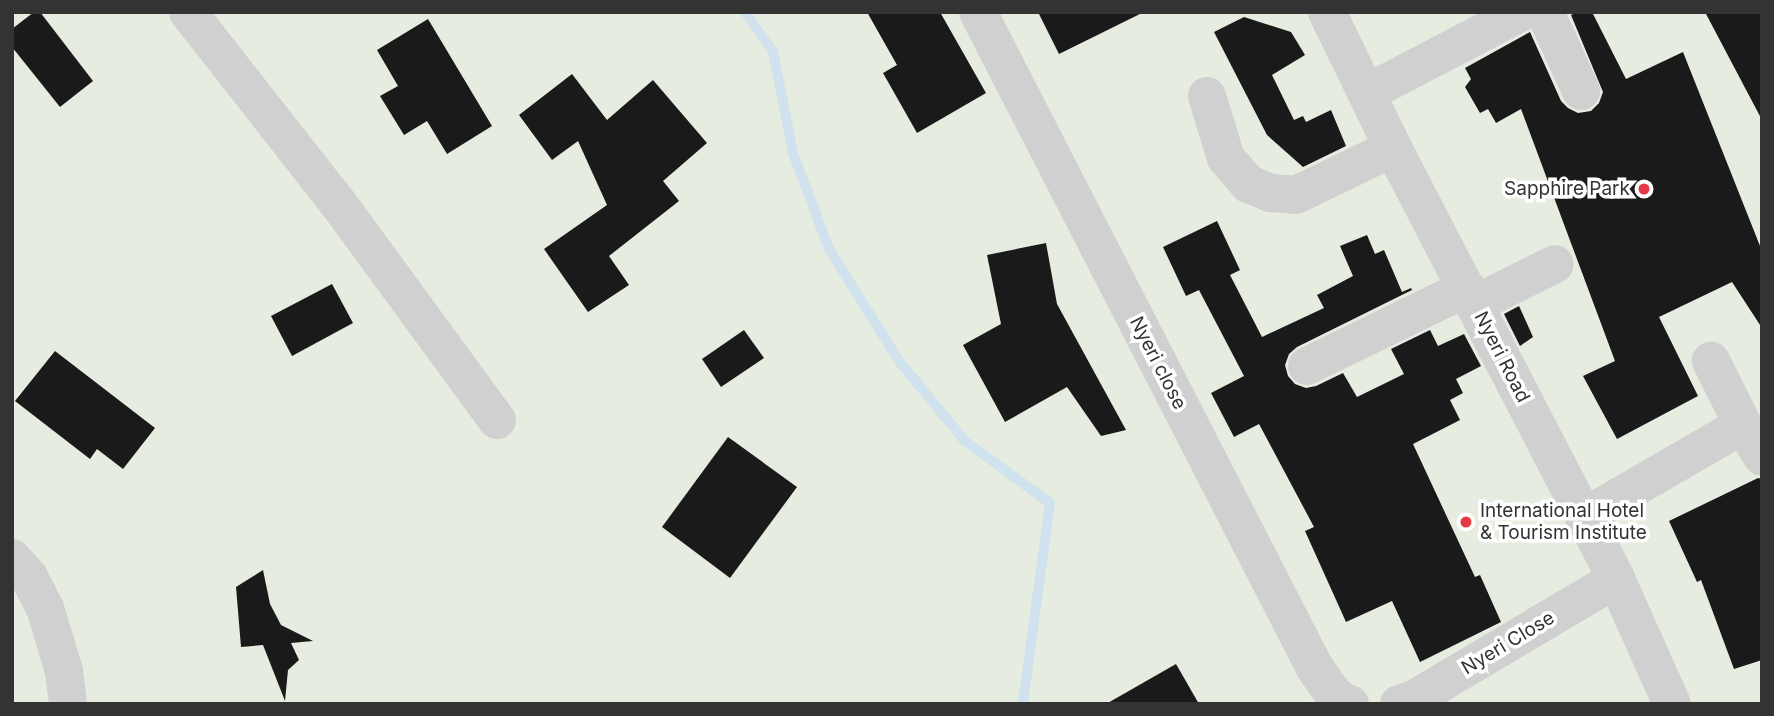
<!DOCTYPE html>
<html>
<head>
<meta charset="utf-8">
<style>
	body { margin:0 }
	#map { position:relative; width:1774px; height:716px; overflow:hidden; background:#fff; font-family:Inter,sans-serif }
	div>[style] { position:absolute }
	.green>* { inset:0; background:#e6ecdf }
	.stream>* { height:10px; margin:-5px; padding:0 5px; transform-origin:5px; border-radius:5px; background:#cfe2ee }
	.building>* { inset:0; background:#1a1a1a }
	.minor>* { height:38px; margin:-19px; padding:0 19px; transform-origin:19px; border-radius:19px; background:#d0d0d0 }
	.dots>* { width:19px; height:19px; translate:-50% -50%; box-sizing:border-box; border:4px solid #fff; border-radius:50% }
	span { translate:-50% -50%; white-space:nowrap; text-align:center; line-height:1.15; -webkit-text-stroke:7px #fff; paint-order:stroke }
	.poi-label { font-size:19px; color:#333 }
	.right { translate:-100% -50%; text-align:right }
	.left { translate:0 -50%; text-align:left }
	.street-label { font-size:19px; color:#333 }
	.frame { position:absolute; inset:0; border:14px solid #333; pointer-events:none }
</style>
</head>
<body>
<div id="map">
	<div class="green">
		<i style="clip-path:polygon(12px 12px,1762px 12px,1762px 704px,12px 704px)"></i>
	</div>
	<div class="stream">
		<i style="left:745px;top:12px;width:49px;rotate:55deg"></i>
		<i style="left:773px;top:52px;width:103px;rotate:78.8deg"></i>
		<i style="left:793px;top:153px;width:103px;rotate:69.4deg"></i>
		<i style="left:829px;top:249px;width:132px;rotate:58deg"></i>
		<i style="left:899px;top:361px;width:104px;rotate:50.5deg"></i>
		<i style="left:965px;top:441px;width:105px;rotate:36.1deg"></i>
		<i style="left:1050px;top:503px;width:203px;rotate:97.7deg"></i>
	</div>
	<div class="building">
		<i style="clip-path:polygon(34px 12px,40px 12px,93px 81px,60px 107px,12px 47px,12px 29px)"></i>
		<i style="clip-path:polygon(867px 12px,940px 12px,986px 93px,917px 133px,883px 73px,897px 65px)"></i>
		<i style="clip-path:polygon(1038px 12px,1144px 12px,1059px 54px)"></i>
		<i style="clip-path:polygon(1577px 12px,1592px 12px,1626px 79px,1683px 52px,1762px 251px,1762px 328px,1732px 282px,1659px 317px,1698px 396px,1617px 439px,1583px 376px,1615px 361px,1521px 109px,1496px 123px,1488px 109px,1480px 113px,1465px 87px,1471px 79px,1465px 68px,1530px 32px,1561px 101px,1568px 108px,1578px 113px,1591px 111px,1599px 103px,1603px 92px,1571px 15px)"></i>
		<i style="clip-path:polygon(1705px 12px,1762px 12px,1762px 120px)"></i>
		<i style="clip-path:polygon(1244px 17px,1291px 32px,1305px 55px,1272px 75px,1294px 120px,1303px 116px,1306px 122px,1331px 110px,1346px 146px,1303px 167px,1267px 135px,1214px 32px)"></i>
		<i style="clip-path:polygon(428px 19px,492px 126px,447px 154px,427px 121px,404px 135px,380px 96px,398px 86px,377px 50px)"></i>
		<i style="clip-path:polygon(572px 74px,607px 120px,653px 80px,707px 143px,663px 181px,679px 201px,609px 256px,629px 285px,588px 312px,544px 249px,607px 205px,578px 141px,552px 160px,519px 115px)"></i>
		<i style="clip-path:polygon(1217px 221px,1240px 270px,1230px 275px,1262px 337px,1324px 308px,1317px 295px,1353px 276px,1340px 246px,1367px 235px,1375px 254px,1384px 250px,1402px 292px,1411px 288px,1412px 290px,1297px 347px,1289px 354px,1285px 365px,1288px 376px,1295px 384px,1306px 388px,1316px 386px,1343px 373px,1357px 397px,1404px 374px,1391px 349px,1430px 330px,1438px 346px,1464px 334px,1481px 366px,1456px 379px,1463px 393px,1450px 400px,1460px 420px,1413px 444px,1475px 577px,1480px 575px,1501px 622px,1420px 662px,1392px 601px,1346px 622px,1305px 531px,1314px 527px,1259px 424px,1234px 437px,1211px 393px,1244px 376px,1199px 290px,1186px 296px,1163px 247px)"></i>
		<i style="clip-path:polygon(1046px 243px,1057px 304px,1126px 430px,1101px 436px,1067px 387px,1005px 422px,963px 345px,1001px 324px,987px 255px)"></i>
		<i style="clip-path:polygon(332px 284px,353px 323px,292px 356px,271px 316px)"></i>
		<i style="clip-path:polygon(1519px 306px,1533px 337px,1520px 346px,1504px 314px)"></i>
		<i style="clip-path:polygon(744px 330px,764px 358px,721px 387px,702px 359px)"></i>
		<i style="clip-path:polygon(55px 351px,155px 428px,123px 469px,97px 449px,90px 459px,15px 401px)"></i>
		<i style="clip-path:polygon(728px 437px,797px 487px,730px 578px,662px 527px)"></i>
		<i style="clip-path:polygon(1758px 478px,1762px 479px,1762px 660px,1734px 669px,1701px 580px,1697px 582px,1669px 521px)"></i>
		<i style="clip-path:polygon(263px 570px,270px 604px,281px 625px,313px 641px,291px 643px,299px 660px,288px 670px,285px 701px,263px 645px,241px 647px,236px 587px)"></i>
		<i style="clip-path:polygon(1176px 664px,1199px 704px,1106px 704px)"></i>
	</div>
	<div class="minor">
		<i style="left:188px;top:12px;width:243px;rotate:51.9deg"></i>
		<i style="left:338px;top:203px;width:269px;rotate:53.8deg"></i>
		<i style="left:978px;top:12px;width:737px;rotate:62.81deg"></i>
		<i style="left:1315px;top:668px;width:29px;rotate:55deg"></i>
		<i style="left:1332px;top:692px;width:16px;rotate:43deg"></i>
		<i style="left:1344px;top:703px;width:6px;rotate:9deg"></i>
		<i style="left:1327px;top:12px;width:151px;rotate:64.1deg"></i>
		<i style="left:1393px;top:148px;width:485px;rotate:62.6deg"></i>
		<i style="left:1616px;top:579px;width:137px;rotate:65.9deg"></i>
		<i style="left:1545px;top:12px;width:87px;rotate:65.5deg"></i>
		<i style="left:1367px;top:93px;width:175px;rotate:-27.6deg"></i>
		<i style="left:1207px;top:96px;width:65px;rotate:73deg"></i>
		<i style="left:1226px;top:158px;width:35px;rotate:49deg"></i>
		<i style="left:1249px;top:184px;width:23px;rotate:23deg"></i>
		<i style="left:1270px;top:193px;width:26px;rotate:4deg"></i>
		<i style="left:1296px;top:195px;width:108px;rotate:-25.9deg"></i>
		<i style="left:1475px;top:304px;width:89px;rotate:-26.6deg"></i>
		<i style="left:1307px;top:366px;width:178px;rotate:-26deg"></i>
		<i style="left:1743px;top:425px;width:37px;rotate:59deg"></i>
		<i style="left:1584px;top:517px;width:184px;rotate:-30.1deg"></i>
		<i style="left:1743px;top:425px;width:72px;rotate:-116.6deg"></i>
		<i style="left:12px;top:558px;width:25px;rotate:48deg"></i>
		<i style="left:29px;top:577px;width:35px;rotate:63deg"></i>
		<i style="left:45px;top:608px;width:66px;rotate:73.2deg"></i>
		<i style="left:64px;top:671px;width:33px;rotate:83deg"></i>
		<i style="left:1399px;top:704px;width:16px;rotate:-18deg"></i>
		<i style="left:1414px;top:699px;width:235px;rotate:-30.7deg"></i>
	</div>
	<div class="dots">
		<i style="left:1644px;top:189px;background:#e63946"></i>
		<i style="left:1466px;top:522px;background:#e63946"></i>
	</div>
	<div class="poi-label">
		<span class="right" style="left:1630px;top:189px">Sapphire Park</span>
		<span class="left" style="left:1480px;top:522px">International Hotel<br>&amp; Tourism Institute</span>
	</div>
	<div class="street-label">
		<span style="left:1502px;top:357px;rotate:63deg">Nyeri Road</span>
		<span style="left:1158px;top:363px;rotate:63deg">Nyeri close</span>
		<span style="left:1508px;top:643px;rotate:-31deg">Nyeri Close</span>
	</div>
	<div class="frame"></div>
</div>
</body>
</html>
